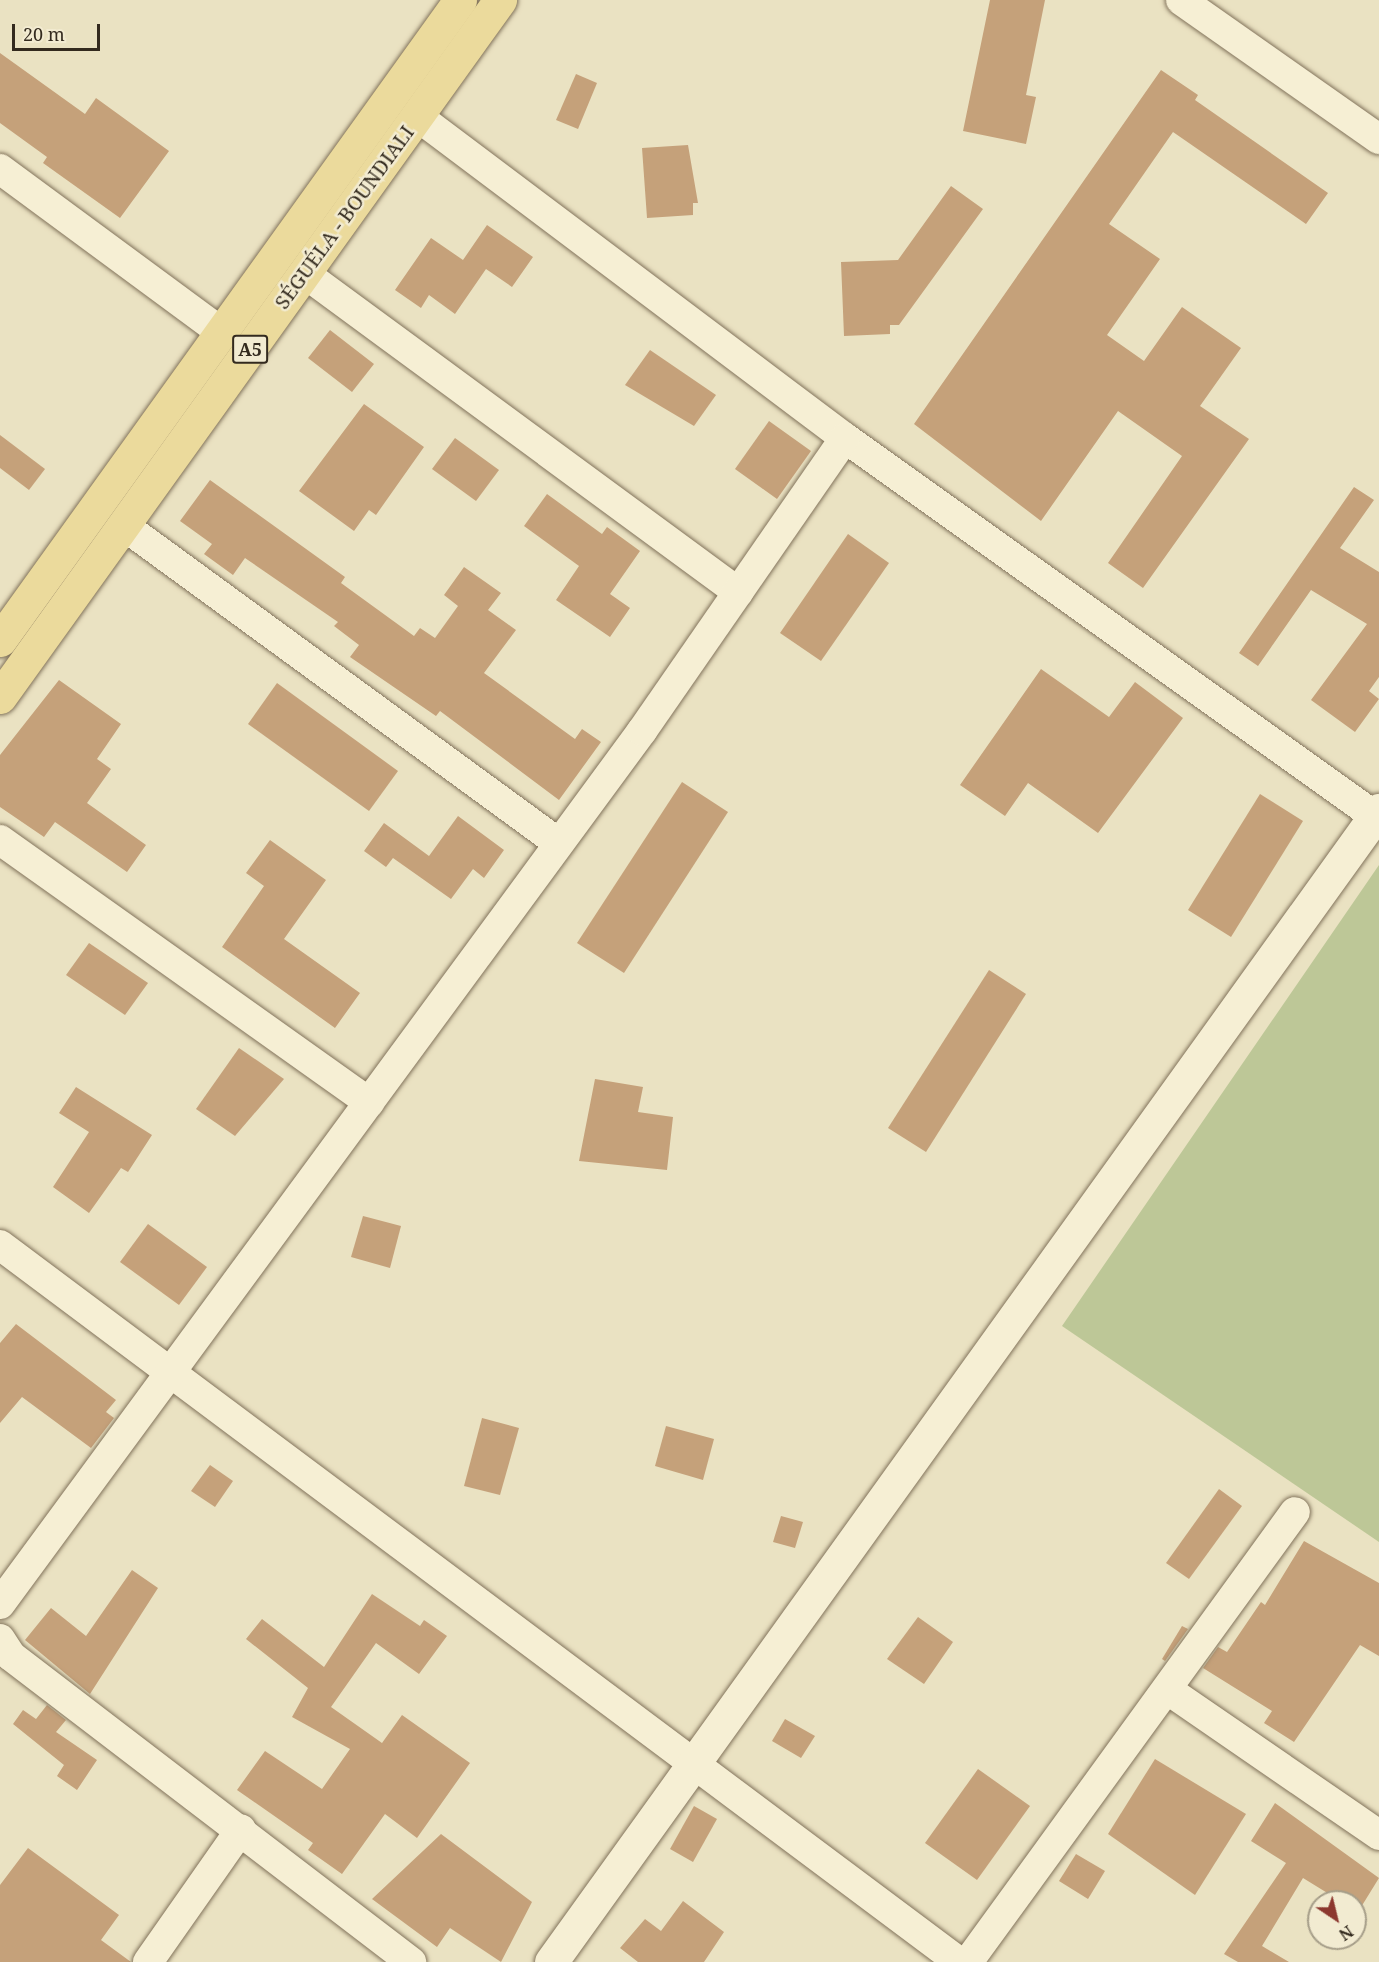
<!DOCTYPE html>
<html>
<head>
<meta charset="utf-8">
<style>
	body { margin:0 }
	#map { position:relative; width:1379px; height:1962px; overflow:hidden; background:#eae2c2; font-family:"Noto Serif",serif }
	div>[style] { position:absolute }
	.green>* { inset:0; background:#bdc797 }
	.building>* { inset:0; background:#c5a17a }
	.roads { filter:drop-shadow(0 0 2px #82735b) drop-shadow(0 0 2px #82735b) }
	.minor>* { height:30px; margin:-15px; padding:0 15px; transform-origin:15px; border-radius:15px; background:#f6efd4 }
	.tertiary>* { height:33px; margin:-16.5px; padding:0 16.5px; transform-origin:16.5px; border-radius:16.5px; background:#f6efd4 }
	.primary>* { height:33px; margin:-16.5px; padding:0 16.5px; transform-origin:16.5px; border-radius:16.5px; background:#ebda9c }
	span { translate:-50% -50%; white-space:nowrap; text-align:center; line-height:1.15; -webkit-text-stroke:5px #f2ebd1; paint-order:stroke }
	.shield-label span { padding:2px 4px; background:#f2ebd1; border:2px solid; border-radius:4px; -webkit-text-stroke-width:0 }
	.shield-label { font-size:18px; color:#332a1e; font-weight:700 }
	.street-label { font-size:20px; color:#332a1e }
	.north { position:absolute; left:1307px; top:1890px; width:60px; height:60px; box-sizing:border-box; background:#f2ebd1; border:2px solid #a69e89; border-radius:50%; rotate:145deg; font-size:16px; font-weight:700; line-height:24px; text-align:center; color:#332a1e }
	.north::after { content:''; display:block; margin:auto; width:21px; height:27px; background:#8c382f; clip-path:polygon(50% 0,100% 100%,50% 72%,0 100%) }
	.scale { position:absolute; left:12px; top:24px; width:88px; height:27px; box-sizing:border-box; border:3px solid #332a1e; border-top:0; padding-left:8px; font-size:18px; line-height:21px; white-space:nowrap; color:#332a1e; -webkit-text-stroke:4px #f2ebd1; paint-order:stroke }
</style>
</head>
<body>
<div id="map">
	<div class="green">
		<i style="clip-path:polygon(1379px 865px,1379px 1542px,1062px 1326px)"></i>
	</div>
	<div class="building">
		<i style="clip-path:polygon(990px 0,1045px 0,1026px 95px,1036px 97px,1026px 144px,963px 131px)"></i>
		<i style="clip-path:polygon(0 53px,85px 114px,96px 98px,169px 151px,120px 218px,43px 163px,47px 157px,0 123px)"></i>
		<i style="clip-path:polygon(1161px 70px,1198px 95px,1195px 100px,1328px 193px,1306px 224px,1173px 132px,1109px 224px,1160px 259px,1107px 335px,1144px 361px,1182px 307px,1241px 348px,1200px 406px,1249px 439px,1143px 588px,1108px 563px,1182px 456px,1118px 411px,1041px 521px,914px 424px)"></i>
		<i style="clip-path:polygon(576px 74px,597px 83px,578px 129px,556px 120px)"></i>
		<i style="clip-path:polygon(688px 145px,698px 203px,693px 203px,693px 215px,647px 218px,642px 148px)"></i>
		<i style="clip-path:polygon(951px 186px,983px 209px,899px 325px,890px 325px,890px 334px,844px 336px,841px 262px,898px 260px)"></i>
		<i style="clip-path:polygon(487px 225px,533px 257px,512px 287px,486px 269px,455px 314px,429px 295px,421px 308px,395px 290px,431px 238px,463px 260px)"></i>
		<i style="clip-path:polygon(330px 330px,374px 364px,352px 392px,308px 358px)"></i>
		<i style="clip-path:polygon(650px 350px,716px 395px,694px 426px,625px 385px)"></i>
		<i style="clip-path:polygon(364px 404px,424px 447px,376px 515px,369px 510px,354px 531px,299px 491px)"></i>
		<i style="clip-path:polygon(769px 421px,811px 451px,777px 499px,735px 469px)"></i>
		<i style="clip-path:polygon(0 435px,45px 469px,29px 490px,0 468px)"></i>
		<i style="clip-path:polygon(455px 438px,499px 470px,476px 501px,432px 469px)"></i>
		<i style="clip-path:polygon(210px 480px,345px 577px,341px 583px,414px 636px,420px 628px,435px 638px,458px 606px,444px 595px,464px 567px,501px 593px,488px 610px,516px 630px,484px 673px,575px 739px,582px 729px,601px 742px,559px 800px,440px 711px,436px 716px,350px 657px,359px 645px,334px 626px,338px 622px,245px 558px,233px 575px,204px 554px,212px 544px,180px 521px)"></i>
		<i style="clip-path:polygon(1354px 487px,1374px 500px,1340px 548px,1379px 572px,1379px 677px,1369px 691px,1379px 699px,1355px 732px,1311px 700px,1367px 624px,1311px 590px,1258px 666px,1239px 653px)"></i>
		<i style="clip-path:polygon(547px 494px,602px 534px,607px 527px,640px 551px,610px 594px,630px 608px,610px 637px,556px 600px,579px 566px,524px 526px)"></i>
		<i style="clip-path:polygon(848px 534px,889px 563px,821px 661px,780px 633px)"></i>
		<i style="clip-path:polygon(1041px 669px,1109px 717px,1135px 682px,1183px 718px,1098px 833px,1028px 783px,1005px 816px,960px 785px)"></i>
		<i style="clip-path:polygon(59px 680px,121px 724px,97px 759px,111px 769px,87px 803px,146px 845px,127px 872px,55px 822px,44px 837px,0 807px,0 755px)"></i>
		<i style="clip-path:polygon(277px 683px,398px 771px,369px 811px,248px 724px)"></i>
		<i style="clip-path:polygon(682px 782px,728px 812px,624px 973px,577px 943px)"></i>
		<i style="clip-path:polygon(1260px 794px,1303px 821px,1231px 937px,1188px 910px)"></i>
		<i style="clip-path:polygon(458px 816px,504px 850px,484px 878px,473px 869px,451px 899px,393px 858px,386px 867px,364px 851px,384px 823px,429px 856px)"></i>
		<i style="clip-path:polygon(270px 840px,326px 880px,284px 939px,360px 993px,335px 1028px,222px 947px,264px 886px,246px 873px)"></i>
		<i style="clip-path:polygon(89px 943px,148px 983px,125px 1015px,66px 975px)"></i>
		<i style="clip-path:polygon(989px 970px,1026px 994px,926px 1152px,888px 1128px)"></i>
		<i style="clip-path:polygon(239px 1048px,284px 1079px,235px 1136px,196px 1109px)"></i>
		<i style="clip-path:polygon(595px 1079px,643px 1087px,638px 1112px,673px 1117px,667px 1170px,579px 1161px)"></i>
		<i style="clip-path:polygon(76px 1087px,152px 1135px,128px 1172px,121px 1168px,89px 1213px,53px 1187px,89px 1132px,59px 1113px)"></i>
		<i style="clip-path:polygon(363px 1216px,401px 1226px,390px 1268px,351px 1257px)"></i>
		<i style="clip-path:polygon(148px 1224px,207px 1267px,179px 1305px,120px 1262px)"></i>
		<i style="clip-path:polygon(16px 1324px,116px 1400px,106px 1412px,114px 1418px,91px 1448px,22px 1397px,0 1423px,0 1343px)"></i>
		<i style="clip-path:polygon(482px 1418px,519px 1428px,500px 1495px,464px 1486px)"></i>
		<i style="clip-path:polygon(666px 1426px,714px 1439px,703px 1480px,655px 1466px)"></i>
		<i style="clip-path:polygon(210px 1465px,233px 1481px,215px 1507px,191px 1491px)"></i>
		<i style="clip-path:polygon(1219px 1489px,1242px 1506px,1189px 1579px,1166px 1563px)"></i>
		<i style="clip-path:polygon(781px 1516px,803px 1522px,795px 1548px,773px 1542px)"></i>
		<i style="clip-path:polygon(1304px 1541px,1379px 1583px,1379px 1656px,1360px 1645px,1294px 1742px,1264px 1723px,1272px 1711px,1203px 1668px,1218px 1647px,1227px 1652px,1261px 1602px,1265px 1605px)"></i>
		<i style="clip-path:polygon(132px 1570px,158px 1588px,90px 1694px,25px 1640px,51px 1608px,86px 1636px)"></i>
		<i style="clip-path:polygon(372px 1594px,420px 1626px,424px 1620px,447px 1636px,419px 1674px,376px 1643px,331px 1707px,382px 1743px,402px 1715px,470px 1763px,417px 1838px,385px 1814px,342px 1874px,308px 1850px,313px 1843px,237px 1790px,265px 1751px,322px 1789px,350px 1749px,292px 1717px,308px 1688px,246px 1639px,262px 1619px,324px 1667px)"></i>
		<i style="clip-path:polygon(918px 1617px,953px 1642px,924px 1684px,887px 1659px)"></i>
		<i style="clip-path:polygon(1182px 1626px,1188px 1629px,1165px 1661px,1162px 1659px)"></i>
		<i style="clip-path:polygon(47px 1705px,66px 1720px,56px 1732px,97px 1760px,77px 1790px,57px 1776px,64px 1765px,13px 1724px,23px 1710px,36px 1719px)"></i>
		<i style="clip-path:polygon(785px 1719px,815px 1736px,801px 1758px,772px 1741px)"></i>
		<i style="clip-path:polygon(1155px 1759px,1246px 1814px,1195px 1895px,1108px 1834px)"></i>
		<i style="clip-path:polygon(978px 1769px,1030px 1806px,977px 1880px,925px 1843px)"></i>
		<i style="clip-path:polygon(1275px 1803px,1379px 1878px,1358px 1912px,1355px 1902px,1342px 1902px,1303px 1878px,1262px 1946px,1289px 1962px,1238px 1962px,1224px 1954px,1286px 1863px,1251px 1841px)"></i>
		<i style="clip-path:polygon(694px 1806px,717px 1819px,693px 1862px,670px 1849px)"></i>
		<i style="clip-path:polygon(441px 1834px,532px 1902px,501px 1962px,450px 1928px,437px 1947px,372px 1899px)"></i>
		<i style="clip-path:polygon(28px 1848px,119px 1915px,101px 1940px,131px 1962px,0 1962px,0 1885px)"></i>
		<i style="clip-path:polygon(1076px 1854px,1105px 1871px,1088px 1899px,1059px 1881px)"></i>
		<i style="clip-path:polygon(683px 1901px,724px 1932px,704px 1962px,638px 1962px,620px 1948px,645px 1919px,661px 1931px)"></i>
	</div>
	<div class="roads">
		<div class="minor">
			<i style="left:1181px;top:0;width:242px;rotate:35.1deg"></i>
			<i style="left:417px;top:116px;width:536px;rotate:36.96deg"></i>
			<i style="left:845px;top:438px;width:656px;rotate:35.51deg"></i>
			<i style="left:0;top:169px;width:275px;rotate:36.4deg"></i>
			<i style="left:304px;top:273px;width:539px;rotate:36.32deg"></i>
			<i style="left:123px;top:525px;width:537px;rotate:36.14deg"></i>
			<i style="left:0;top:840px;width:453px;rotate:35.4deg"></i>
			<i style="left:0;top:1245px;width:1197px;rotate:36.78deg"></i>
			<i style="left:0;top:1604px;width:1084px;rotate:-53.67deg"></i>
			<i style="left:642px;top:731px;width:356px;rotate:-55.3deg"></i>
			<i style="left:0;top:1639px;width:20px;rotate:57deg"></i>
			<i style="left:11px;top:1656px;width:504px;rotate:37.42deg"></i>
			<i style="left:1168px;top:1690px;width:256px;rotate:34.5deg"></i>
			<i style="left:148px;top:1962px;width:162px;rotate:-55deg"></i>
			<i style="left:968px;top:1962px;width:556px;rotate:-54deg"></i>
		</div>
		<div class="tertiary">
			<i style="left:551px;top:1962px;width:1419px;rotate:-54.29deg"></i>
		</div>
		<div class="primary">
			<i style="left:0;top:640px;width:788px;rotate:-54.29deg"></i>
			<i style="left:0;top:697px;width:858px;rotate:-54.35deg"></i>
		</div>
	</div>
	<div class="shield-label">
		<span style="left:250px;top:349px">A5</span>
	</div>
	<div class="street-label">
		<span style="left:344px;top:217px;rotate:-54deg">SÉGUÉLA - BOUNDIALI</span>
	</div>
	<div class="north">N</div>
	<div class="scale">20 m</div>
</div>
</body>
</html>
